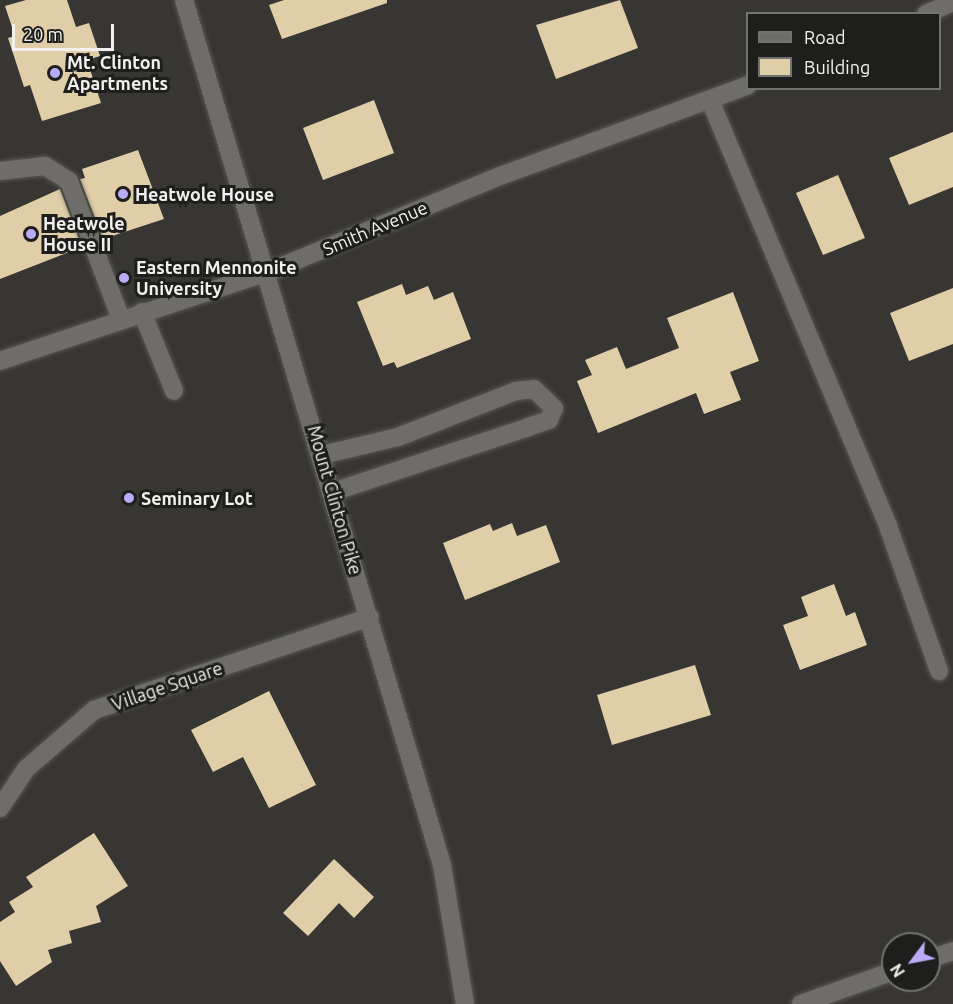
<!DOCTYPE html>
<html>
<head>
<meta charset="utf-8">
<style>
	body { margin:0 }
	#map { position:relative; width:953px; height:1004px; overflow:hidden; background:#383633; font-family:Ubuntu,sans-serif }
	div>[style] { position:absolute }
	.building>* { inset:0; background:#e0cea8 }
	.roads { filter:drop-shadow(0 0 2px #565552) drop-shadow(0 0 2px #565552) }
	.service>* { height:18px; margin:-9px; padding:0 9px; transform-origin:9px; border-radius:9px; background:#6e6d6a }
	.minor>* { height:18px; margin:-9px; padding:0 9px; transform-origin:9px; border-radius:9px; background:#6e6d6a }
	.tertiary>* { height:18px; margin:-9px; padding:0 9px; transform-origin:9px; border-radius:9px; background:#6e6d6a }
	.dots>* { width:16px; height:16px; translate:-50% -50%; box-sizing:border-box; border:3px solid #1e1e1c; border-radius:50% }
	span { translate:-50% -50%; white-space:nowrap; text-align:center; line-height:1.15; -webkit-text-stroke:6px #1e1e1c; paint-order:stroke }
	.poi-label { font-size:18px; color:#f1f0ef; font-weight:700 }
	.left { translate:0 -50%; text-align:left }
	.street-label { font-size:18px; color:#f1f0ef }
	.legend { position:absolute; left:746px; top:12px; width:195px; height:78px; box-sizing:border-box; background:#1e1e1c; border:2px solid #727270; margin:0; padding:8px 10px; list-style:none; font-size:18px; color:#f1f0ef }
	.legend li { display:flex; align-items:center; gap:12px; height:30px }
	.legend b { width:30px; border:2px solid #727270 }
	.north { position:absolute; left:881px; top:932px; width:60px; height:60px; box-sizing:border-box; background:#1e1e1c; border:2px solid #727270; border-radius:50%; rotate:238deg; font-size:16px; font-weight:700; line-height:24px; text-align:center; color:#f1f0ef }
	.north::after { content:''; display:block; margin:auto; width:21px; height:27px; background:#bbaaf6; clip-path:polygon(50% 0,100% 100%,50% 72%,0 100%) }
	.scale { position:absolute; left:12px; top:24px; width:102px; height:27px; box-sizing:border-box; border:3px solid #f1f0ef; border-top:0; padding-left:8px; font-size:18px; line-height:21px; white-space:nowrap; color:#f1f0ef; -webkit-text-stroke:4px #1e1e1c; paint-order:stroke }
</style>
</head>
<body>
<div id="map">
	<div class="building">
		<i style="clip-path:polygon(26px 0,67px 0,76px 27px,89px 23px,100px 56px,87px 60px,101px 103px,42px 121px,30px 85px,24px 87px,8px 38px,15px 36px,5px 6px)"></i>
		<i style="clip-path:polygon(284px 0,387px 0,387px 3px,282px 39px,269px 5px)"></i>
		<i style="clip-path:polygon(620px 0,638px 48px,556px 79px,536px 25px)"></i>
		<i style="clip-path:polygon(374px 100px,394px 153px,323px 180px,303px 128px)"></i>
		<i style="clip-path:polygon(953px 132px,953px 187px,909px 205px,889px 158px)"></i>
		<i style="clip-path:polygon(138px 150px,164px 219px,103px 239px,80px 179px,85px 178px,82px 169px)"></i>
		<i style="clip-path:polygon(838px 175px,865px 238px,823px 255px,796px 193px)"></i>
		<i style="clip-path:polygon(60px 189px,82px 247px,0 279px,0 216px)"></i>
		<i style="clip-path:polygon(402px 284px,406px 295px,428px 286px,434px 300px,453px 292px,471px 339px,397px 368px,394px 362px,383px 366px,357px 302px)"></i>
		<i style="clip-path:polygon(953px 288px,953px 344px,909px 361px,890px 313px)"></i>
		<i style="clip-path:polygon(733px 292px,759px 361px,730px 372px,741px 400px,704px 414px,696px 393px,598px 433px,577px 381px,592px 375px,585px 360px,617px 347px,626px 369px,679px 348px,667px 318px)"></i>
		<i style="clip-path:polygon(512px 523px,517px 536px,546px 525px,560px 562px,465px 600px,443px 543px,490px 524px,493px 531px)"></i>
		<i style="clip-path:polygon(834px 584px,846px 616px,855px 612px,867px 645px,800px 670px,783px 625px,808px 616px,801px 597px)"></i>
		<i style="clip-path:polygon(695px 665px,711px 715px,612px 745px,597px 695px)"></i>
		<i style="clip-path:polygon(269px 691px,316px 785px,269px 808px,243px 757px,213px 772px,191px 730px)"></i>
		<i style="clip-path:polygon(94px 833px,128px 886px,96px 906px,101px 922px,69px 931px,72px 943px,48px 950px,52px 962px,16px 986px,0 961px,0 922px,15px 912px,9px 902px,33px 887px,26px 877px)"></i>
		<i style="clip-path:polygon(334px 859px,374px 897px,354px 918px,339px 903px,308px 936px,283px 913px)"></i>
	</div>
	<div class="roads">
		<div class="service">
			<i style="left:710px;top:100px;width:462px;rotate:67.3deg"></i>
			<i style="left:888px;top:526px;width:154px;rotate:70.6deg"></i>
			<i style="left:0;top:171px;width:45px;rotate:-6.3deg"></i>
			<i style="left:45px;top:166px;width:28px;rotate:32deg"></i>
			<i style="left:69px;top:181px;width:147px;rotate:69.4deg"></i>
			<i style="left:142px;top:312px;width:85px;rotate:67.9deg"></i>
			<i style="left:322px;top:455px;width:78px;rotate:-13.3deg"></i>
			<i style="left:398px;top:437px;width:127px;rotate:-21.3deg"></i>
			<i style="left:516px;top:391px;width:18px;rotate:-6deg"></i>
			<i style="left:534px;top:389px;width:28px;rotate:44deg"></i>
			<i style="left:554px;top:408px;width:13px;rotate:113deg"></i>
			<i style="left:549px;top:420px;width:21px;rotate:161deg"></i>
			<i style="left:529px;top:427px;width:207px;rotate:161.7deg"></i>
		</div>
		<div class="minor">
			<i style="left:926px;top:14px;width:30px;rotate:-24deg"></i>
			<i style="left:0;top:361px;width:282px;rotate:-18.4deg"></i>
			<i style="left:268px;top:272px;width:251px;rotate:-22.5deg"></i>
			<i style="left:500px;top:176px;width:264px;rotate:-20.1deg"></i>
			<i style="left:0;top:808px;width:47px;rotate:-56.3deg"></i>
			<i style="left:26px;top:769px;width:90px;rotate:-40.9deg"></i>
			<i style="left:94px;top:710px;width:291px;rotate:-18.6deg"></i>
			<i style="left:929px;top:959px;width:25px;rotate:-18deg"></i>
			<i style="left:801px;top:1004px;width:98px;rotate:-19.7deg"></i>
		</div>
		<div class="tertiary">
			<i style="left:184px;top:0;width:903px;rotate:73.39deg"></i>
			<i style="left:442px;top:865px;width:141px;rotate:80.6deg"></i>
		</div>
	</div>
	<div class="dots">
		<i style="left:55px;top:73px;background:#bbaaf6"></i>
		<i style="left:123px;top:194px;background:#bbaaf6"></i>
		<i style="left:31px;top:234px;background:#bbaaf6"></i>
		<i style="left:124px;top:278px;background:#bbaaf6"></i>
		<i style="left:129px;top:498px;background:#bbaaf6"></i>
	</div>
	<div class="poi-label">
		<span class="left" style="left:67px;top:73px">Mt. Clinton<br>Apartments</span>
		<span class="left" style="left:135px;top:194px">Heatwole House</span>
		<span class="left" style="left:43px;top:234px">Heatwole<br>House II</span>
		<span class="left" style="left:136px;top:278px">Eastern Mennonite<br>University</span>
		<span class="left" style="left:141px;top:498px">Seminary Lot</span>
	</div>
	<div class="street-label">
		<span style="left:375px;top:228px;rotate:-23deg">Smith Avenue</span>
		<span style="left:335px;top:500px;rotate:74deg">Mount Clinton Pike</span>
		<span style="left:167px;top:686px;rotate:-19deg">Village Square</span>
	</div>
	<ul class="legend">
	<li><b style="height:8px;background:#6e6d6a"></b>Road</li>
	<li><b style="height:16px;background:#e0cea8"></b>Building</li>
	</ul>
	<div class="north">N</div>
	<div class="scale">20 m</div>
</div>
</body>
</html>
